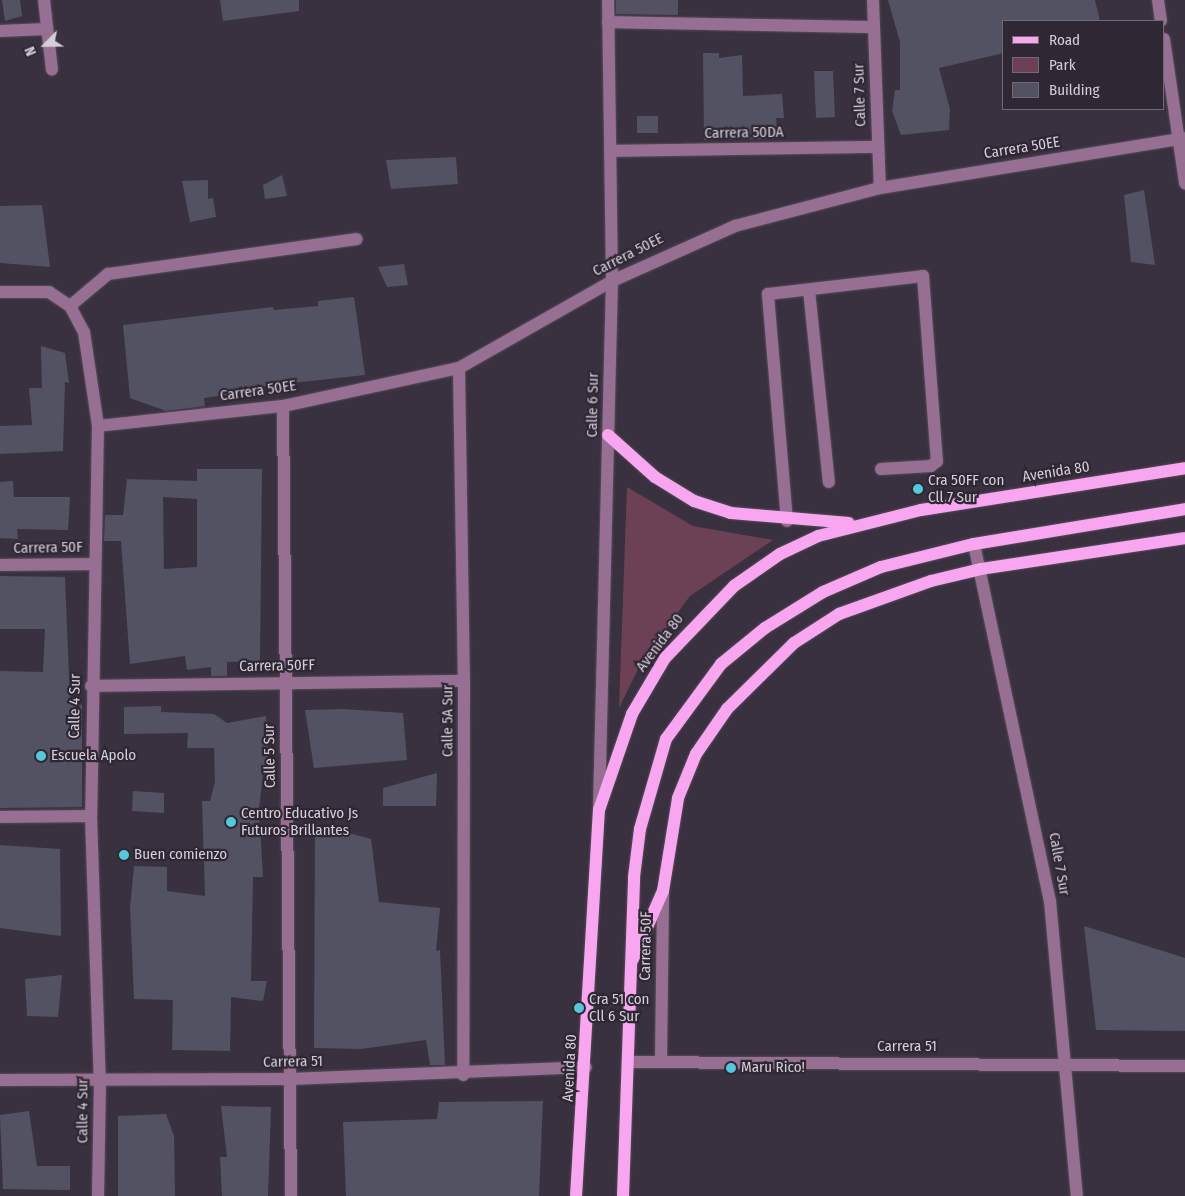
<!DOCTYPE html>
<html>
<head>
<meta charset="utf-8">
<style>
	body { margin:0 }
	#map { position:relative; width:1185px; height:1196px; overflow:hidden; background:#39313f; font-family:"Fira Sans Condensed",sans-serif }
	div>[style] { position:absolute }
	.green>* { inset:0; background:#6c4055 }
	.building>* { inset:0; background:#535262 }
	.roads { filter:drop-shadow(0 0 1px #554d5b) drop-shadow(0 0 1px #554d5b) }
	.minor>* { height:12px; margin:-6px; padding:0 6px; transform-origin:6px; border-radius:6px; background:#976f93 }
	.major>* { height:12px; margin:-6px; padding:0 6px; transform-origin:6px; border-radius:6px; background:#f9a6f1 }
	.dots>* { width:14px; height:14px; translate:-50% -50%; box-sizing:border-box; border:2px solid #2f2734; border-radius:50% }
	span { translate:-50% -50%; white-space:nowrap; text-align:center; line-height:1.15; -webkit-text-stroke:4.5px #2f2734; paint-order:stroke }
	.street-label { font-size:15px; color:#d4cfd8 }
	.poi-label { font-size:15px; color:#d4cfd8 }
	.left { translate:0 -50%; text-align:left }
	.legend { position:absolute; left:1002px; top:20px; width:162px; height:90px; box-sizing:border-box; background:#2f2734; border:1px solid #716a76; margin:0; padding:6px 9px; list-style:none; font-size:15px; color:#d4cfd8 }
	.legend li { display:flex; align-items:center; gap:10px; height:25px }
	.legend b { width:25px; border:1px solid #716a76 }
	.north { position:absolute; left:20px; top:20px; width:50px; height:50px; -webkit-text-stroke:4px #2f2734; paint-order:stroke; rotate:247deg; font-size:14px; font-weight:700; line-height:20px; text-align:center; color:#d4cfd8 }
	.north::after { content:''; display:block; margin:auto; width:18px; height:22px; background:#d4cfd8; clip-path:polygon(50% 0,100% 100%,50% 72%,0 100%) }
</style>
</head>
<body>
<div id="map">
	<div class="green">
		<i style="clip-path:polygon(627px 487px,693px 526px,773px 540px,690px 596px,642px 661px,619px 708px)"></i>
	</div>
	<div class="building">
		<i style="clip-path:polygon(2px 0,20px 0,22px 16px,5px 21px)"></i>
		<i style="clip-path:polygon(220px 0,299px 0,299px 11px,223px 21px)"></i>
		<i style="clip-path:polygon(616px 0,678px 0,678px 15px,616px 14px)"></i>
		<i style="clip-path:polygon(888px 0,1095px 0,1100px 21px,1004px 21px,1004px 53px,939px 68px,950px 109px,949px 130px,901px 135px,892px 111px,895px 90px,900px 90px,900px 42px)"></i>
		<i style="clip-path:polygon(703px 53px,719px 53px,719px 58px,742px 55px,743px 96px,782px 94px,784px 118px,776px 118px,778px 139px,704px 140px)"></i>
		<i style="clip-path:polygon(814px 71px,833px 71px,835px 117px,816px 118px)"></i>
		<i style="clip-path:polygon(637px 116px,658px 116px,658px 133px,637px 133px)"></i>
		<i style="clip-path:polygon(456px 157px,458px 184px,391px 189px,386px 160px)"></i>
		<i style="clip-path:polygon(282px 175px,287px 196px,265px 199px,263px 185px)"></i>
		<i style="clip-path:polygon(208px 180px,208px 199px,213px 198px,216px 217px,190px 222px,182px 181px)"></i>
		<i style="clip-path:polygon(1144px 190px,1155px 265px,1131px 262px,1124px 195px)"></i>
		<i style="clip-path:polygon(42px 205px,50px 267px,0 263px,0 206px)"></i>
		<i style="clip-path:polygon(404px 264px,408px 285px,387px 287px,378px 267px)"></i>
		<i style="clip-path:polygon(354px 297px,365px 375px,239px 389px,240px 393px,204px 398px,205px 406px,166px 411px,130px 398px,123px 325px,273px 307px,274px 310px,318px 306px,318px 301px)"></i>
		<i style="clip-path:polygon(41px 346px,65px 353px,69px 383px,65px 382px,63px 451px,0 454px,0 426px,32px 425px,29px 388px,42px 388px)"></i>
		<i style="clip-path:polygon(evenodd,197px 469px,262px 469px,260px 661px,227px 662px,227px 676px,211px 676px,211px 667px,187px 670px,185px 656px,130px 664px,121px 541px,104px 541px,105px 515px,123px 515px,127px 479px,197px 481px,197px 469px,163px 497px,197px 499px,197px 567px,164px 569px,163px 497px)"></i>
		<i style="clip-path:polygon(13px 481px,14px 497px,70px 497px,68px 530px,17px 529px,18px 539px,0 538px,0 482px)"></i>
		<i style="clip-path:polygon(0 576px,65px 577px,70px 702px,82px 705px,82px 807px,0 808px,0 671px,43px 672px,45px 629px,0 629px)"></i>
		<i style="clip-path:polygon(161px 706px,161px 712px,214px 714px,227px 723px,266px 716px,269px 773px,263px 774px,259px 809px,263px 877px,253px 877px,251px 981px,267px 981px,263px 1001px,231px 997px,230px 1051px,172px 1050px,173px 1000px,134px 999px,130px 908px,134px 866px,167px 867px,167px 891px,205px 896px,202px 801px,210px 801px,215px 782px,214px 748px,187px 748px,188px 733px,124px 734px,124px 707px)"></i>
		<i style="clip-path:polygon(344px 709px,403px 713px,407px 760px,314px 768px,305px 710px)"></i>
		<i style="clip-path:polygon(437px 773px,436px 806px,383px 806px,383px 788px)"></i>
		<i style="clip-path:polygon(133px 791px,164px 793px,164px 813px,132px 811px)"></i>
		<i style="clip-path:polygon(315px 824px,371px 839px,379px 902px,440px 908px,436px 951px,440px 950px,445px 1065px,430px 1065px,426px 1040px,361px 1049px,314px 1048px)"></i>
		<i style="clip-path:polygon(0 845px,60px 849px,61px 936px,0 928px)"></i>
		<i style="clip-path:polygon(1084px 926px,1185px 958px,1185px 1031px,1096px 1030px)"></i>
		<i style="clip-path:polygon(62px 975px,58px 1017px,27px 1016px,25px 979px)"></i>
		<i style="clip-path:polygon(543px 1101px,539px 1196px,346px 1196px,343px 1122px,437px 1119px,439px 1102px)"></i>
		<i style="clip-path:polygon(221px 1106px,271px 1107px,268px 1196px,222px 1196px,220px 1157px,227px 1157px)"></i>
		<i style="clip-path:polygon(29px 1111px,37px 1166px,70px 1166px,70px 1190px,3px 1189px,0 1115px)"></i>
		<i style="clip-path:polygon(166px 1114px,174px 1136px,175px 1196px,118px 1196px,118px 1116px)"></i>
	</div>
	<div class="roads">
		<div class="minor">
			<i style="left:44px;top:0;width:70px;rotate:83.5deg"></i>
			<i style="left:873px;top:0;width:188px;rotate:87.9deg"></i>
			<i style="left:1158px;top:0;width:21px;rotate:82deg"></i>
			<i style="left:608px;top:22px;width:266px;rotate:1.1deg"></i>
			<i style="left:0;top:31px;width:47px;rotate:-2.4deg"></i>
			<i style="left:1164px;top:39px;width:146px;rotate:81.7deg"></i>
			<i style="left:610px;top:151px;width:268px;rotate:-0.9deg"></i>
			<i style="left:809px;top:290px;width:193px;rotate:84.1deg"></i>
			<i style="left:0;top:292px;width:49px"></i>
			<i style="left:49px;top:292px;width:25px;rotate:34deg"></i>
			<i style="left:70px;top:306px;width:30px;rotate:62deg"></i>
			<i style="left:84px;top:332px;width:95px;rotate:81.5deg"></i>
			<i style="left:98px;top:426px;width:390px;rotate:91deg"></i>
			<i style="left:91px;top:816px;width:266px;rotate:88.1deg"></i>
			<i style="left:100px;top:1082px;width:114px;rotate:91deg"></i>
			<i style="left:70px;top:306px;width:50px;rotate:-40.1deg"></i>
			<i style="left:108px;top:274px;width:251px;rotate:-8deg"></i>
			<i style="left:459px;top:368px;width:313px;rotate:89.1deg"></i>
			<i style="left:464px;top:681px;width:394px;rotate:90.1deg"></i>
			<i style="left:283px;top:406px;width:790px;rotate:89.42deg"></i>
			<i style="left:98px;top:426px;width:186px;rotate:-6.2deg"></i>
			<i style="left:283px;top:406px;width:180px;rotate:-12.2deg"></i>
			<i style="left:459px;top:368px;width:176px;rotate:-29.6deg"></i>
			<i style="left:612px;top:281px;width:135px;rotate:-24.1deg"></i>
			<i style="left:735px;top:226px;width:150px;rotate:-14.7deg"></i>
			<i style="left:880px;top:188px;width:309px;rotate:-9.3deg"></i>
			<i style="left:787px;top:521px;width:228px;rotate:-94.8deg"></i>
			<i style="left:768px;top:294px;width:156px;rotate:-6.6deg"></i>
			<i style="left:923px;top:276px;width:186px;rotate:85.7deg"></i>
			<i style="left:937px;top:461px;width:8px;rotate:140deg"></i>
			<i style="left:931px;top:466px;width:50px;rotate:176.6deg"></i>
			<i style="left:974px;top:544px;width:365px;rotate:78deg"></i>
			<i style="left:1050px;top:901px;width:296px;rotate:84.8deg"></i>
			<i style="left:0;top:565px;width:95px;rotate:-0.6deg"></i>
			<i style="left:91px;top:686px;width:373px;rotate:-0.8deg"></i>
			<i style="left:599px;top:808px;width:527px;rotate:-88.59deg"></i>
			<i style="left:612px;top:281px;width:281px;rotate:-90.8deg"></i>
			<i style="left:0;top:817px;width:91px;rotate:-0.6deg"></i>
			<i style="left:661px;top:1061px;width:170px;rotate:-89.3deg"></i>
			<i style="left:629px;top:1062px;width:556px;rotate:0.41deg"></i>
			<i style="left:0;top:1080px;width:290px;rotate:-0.2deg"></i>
			<i style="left:290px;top:1079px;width:296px;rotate:-2.3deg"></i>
		</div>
		<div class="major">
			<i style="left:608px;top:435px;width:63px;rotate:41.8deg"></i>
			<i style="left:655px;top:477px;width:46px;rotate:31.6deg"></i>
			<i style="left:694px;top:501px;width:39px;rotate:18deg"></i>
			<i style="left:731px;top:513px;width:118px;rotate:4.8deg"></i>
			<i style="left:633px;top:959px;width:74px;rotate:-66.2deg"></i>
			<i style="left:663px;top:891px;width:94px;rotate:-80.8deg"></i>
			<i style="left:678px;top:798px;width:48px;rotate:-67.8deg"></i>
			<i style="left:696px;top:754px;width:55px;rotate:-55.4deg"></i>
			<i style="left:727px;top:709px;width:94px;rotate:-44.6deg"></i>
			<i style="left:794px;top:643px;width:54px;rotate:-32.8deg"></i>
			<i style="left:839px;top:614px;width:98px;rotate:-19.7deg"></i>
			<i style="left:931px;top:581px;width:51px;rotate:-13.5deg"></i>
			<i style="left:981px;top:569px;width:206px;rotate:-8.6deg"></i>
			<i style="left:576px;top:1196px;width:387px;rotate:-86.6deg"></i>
			<i style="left:599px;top:810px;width:102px;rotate:-71deg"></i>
			<i style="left:632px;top:714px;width:65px;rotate:-59.5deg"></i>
			<i style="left:665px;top:658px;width:100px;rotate:-46.2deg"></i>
			<i style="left:734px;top:586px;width:56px;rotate:-34.8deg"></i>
			<i style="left:780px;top:554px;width:42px;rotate:-25.3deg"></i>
			<i style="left:818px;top:536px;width:106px;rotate:-14.2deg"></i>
			<i style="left:921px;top:510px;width:267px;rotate:-9deg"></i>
			<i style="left:623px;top:1196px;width:319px;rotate:-88deg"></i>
			<i style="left:634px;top:877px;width:48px;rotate:-82.9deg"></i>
			<i style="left:640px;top:829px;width:94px;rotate:-73.9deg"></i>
			<i style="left:666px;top:739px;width:93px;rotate:-53.7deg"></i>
			<i style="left:721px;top:664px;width:57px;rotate:-39.3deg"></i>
			<i style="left:765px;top:628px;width:68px;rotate:-31.8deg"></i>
			<i style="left:823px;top:592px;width:63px;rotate:-23.3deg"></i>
			<i style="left:881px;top:567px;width:96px;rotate:-13.9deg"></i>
			<i style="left:974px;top:544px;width:214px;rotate:-9.4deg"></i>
		</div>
	</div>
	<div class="dots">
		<i style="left:918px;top:489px;background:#53cadc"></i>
		<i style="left:41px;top:756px;background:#53cadc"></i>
		<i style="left:231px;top:822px;background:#53cadc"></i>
		<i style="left:124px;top:855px;background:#53cadc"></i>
		<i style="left:579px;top:1008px;background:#53cadc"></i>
		<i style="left:731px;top:1068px;background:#53cadc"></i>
	</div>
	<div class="street-label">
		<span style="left:860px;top:95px;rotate:-92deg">Calle 7 Sur</span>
		<span style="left:744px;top:133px;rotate:-1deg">Carrera 50DA</span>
		<span style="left:1022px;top:148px;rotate:-9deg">Carrera 50EE</span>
		<span style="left:628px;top:255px;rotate:-27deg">Carrera 50EE</span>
		<span style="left:258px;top:391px;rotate:-8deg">Carrera 50EE</span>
		<span style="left:593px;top:405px;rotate:-89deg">Calle 6 Sur</span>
		<span style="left:1056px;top:472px;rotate:-9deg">Avenida 80</span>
		<span style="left:48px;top:548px;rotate:-1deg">Carrera 50F</span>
		<span style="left:660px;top:643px;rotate:-53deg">Avenida 80</span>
		<span style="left:277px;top:666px;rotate:-1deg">Carrera 50FF</span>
		<span style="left:75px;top:706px;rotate:-89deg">Calle 4 Sur</span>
		<span style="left:448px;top:721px;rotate:-90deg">Calle 5A Sur</span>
		<span style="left:270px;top:756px;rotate:-91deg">Calle 5 Sur</span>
		<span style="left:1059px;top:864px;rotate:80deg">Calle 7 Sur</span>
		<span style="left:646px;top:946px;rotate:-89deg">Carrera 50F</span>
		<span style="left:907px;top:1047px">Carrera 51</span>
		<span style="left:293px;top:1062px;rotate:-1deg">Carrera 51</span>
		<span style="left:570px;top:1068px;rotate:-87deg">Avenida 80</span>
		<span style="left:83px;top:1111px;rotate:-90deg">Calle 4 Sur</span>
	</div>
	<div class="poi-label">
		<span class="left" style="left:928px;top:489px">Cra 50FF con<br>Cll 7 Sur</span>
		<span class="left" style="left:51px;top:756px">Escuela Apolo</span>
		<span class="left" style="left:241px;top:822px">Centro Educativo Js<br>Futuros Brillantes</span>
		<span class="left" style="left:134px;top:855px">Buen comienzo</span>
		<span class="left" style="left:589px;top:1008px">Cra 51 con<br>Cll 6 Sur</span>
		<span class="left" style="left:741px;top:1068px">Maru Rico!</span>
	</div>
	<ul class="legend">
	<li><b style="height:6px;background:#f9a6f1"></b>Road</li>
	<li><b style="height:14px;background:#6c4055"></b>Park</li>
	<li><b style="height:14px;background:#535262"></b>Building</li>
	</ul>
	<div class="north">N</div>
</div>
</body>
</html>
